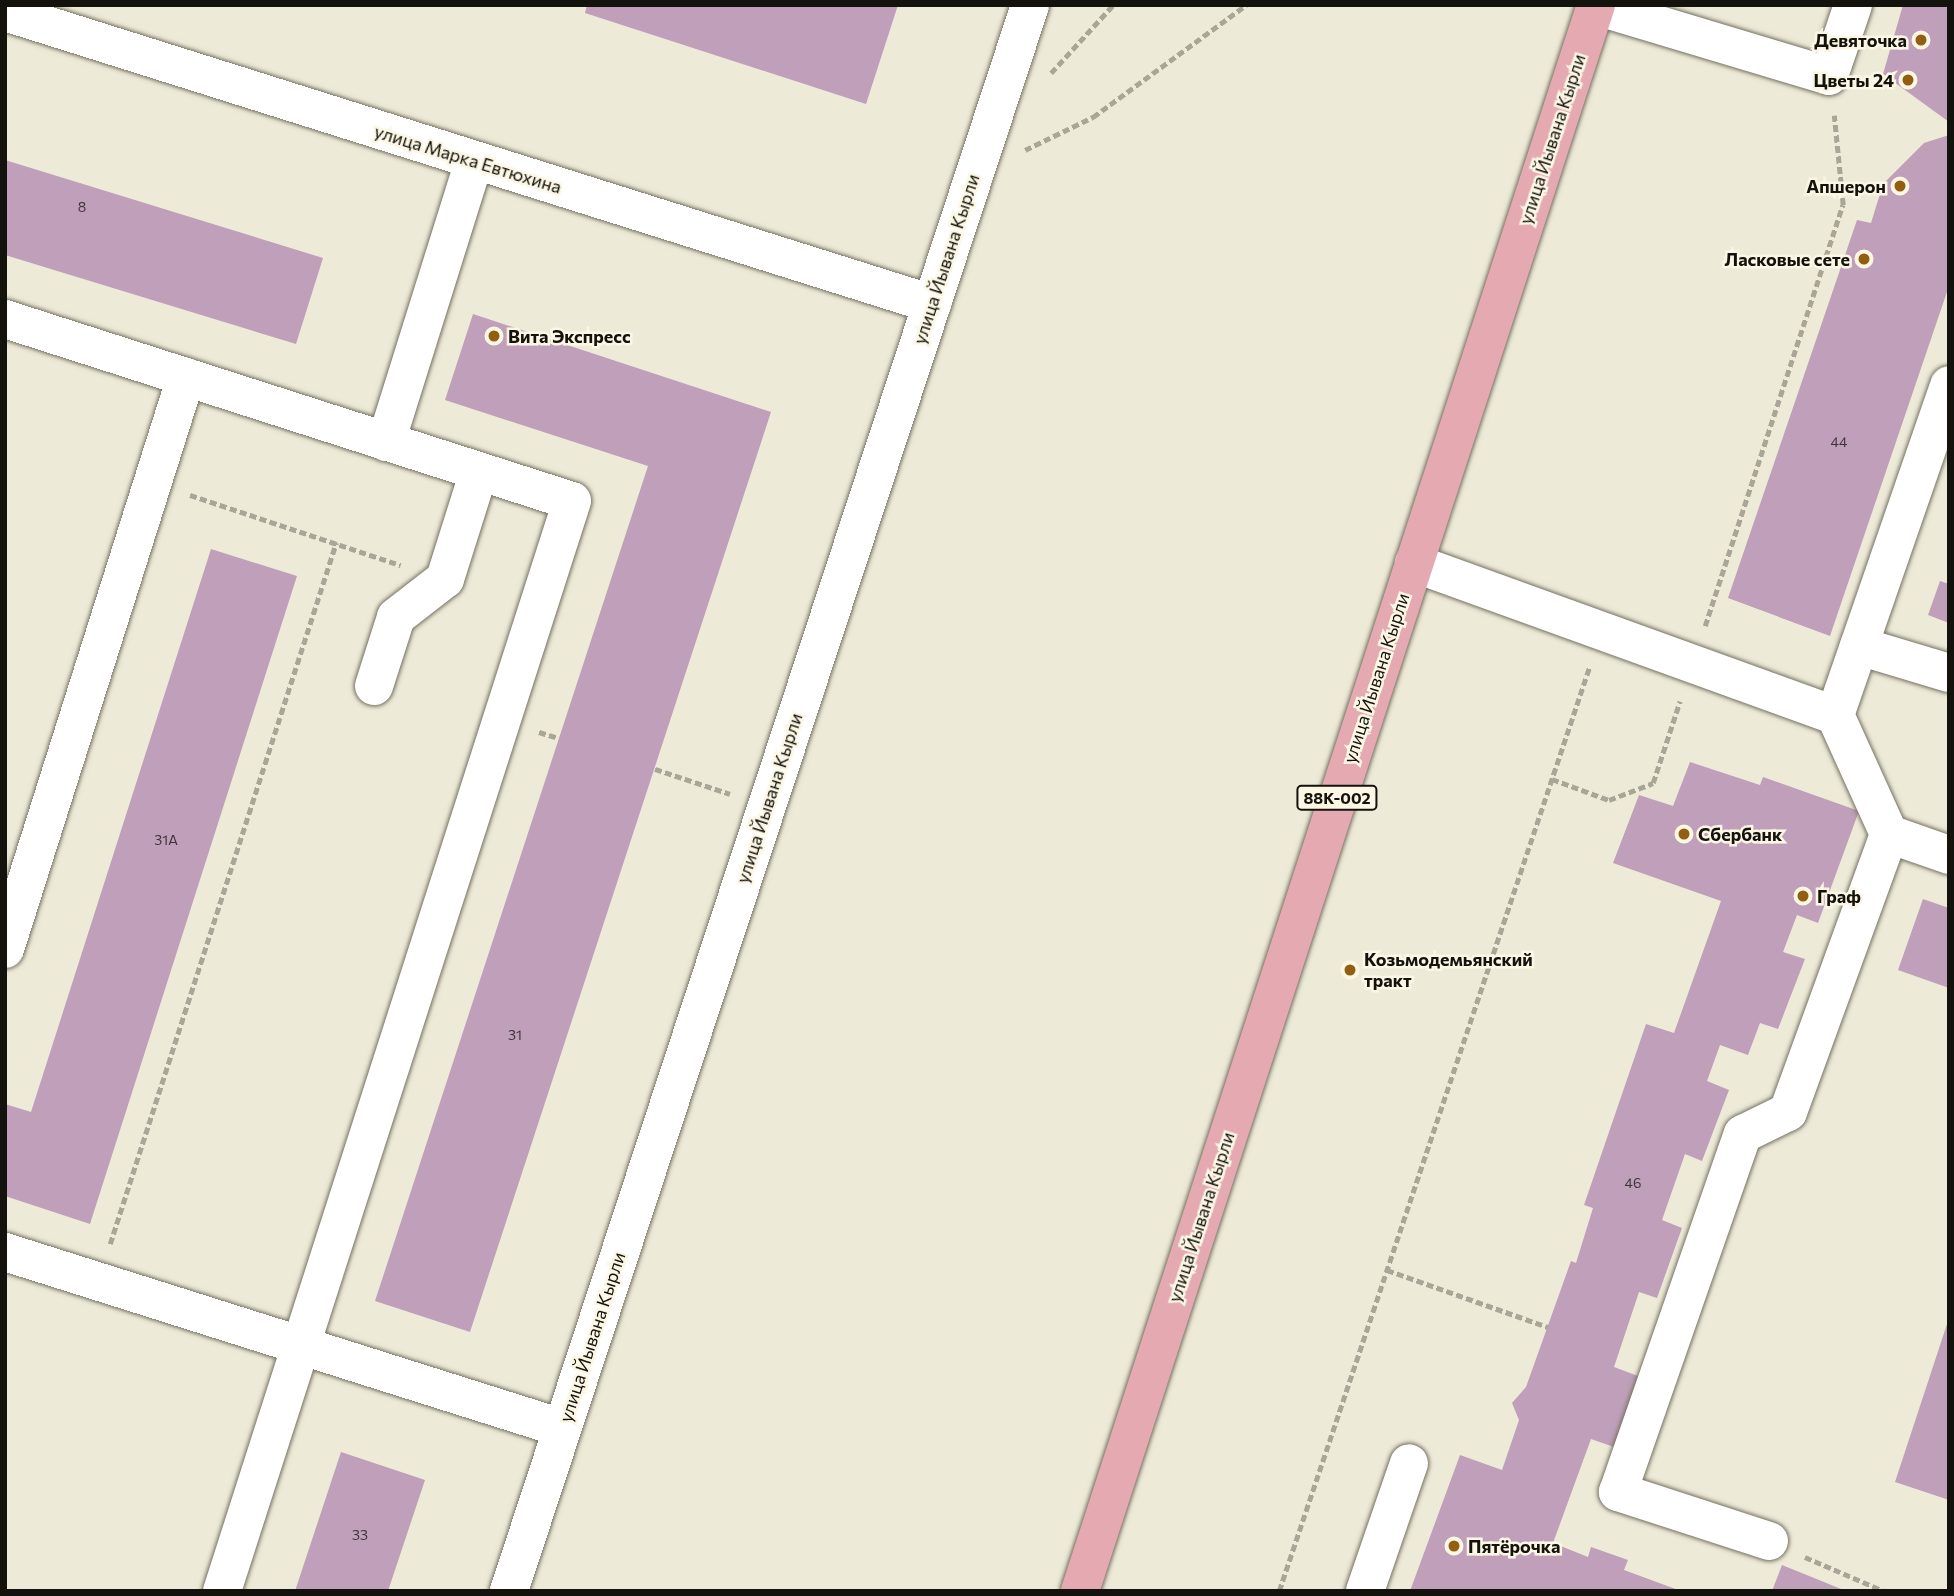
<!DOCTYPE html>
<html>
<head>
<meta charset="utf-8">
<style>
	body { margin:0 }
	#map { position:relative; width:1954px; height:1596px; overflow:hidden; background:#eeead8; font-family:Commissioner,sans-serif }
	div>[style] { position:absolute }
	.building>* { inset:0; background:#bf9fba }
	.path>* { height:4.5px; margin-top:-2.25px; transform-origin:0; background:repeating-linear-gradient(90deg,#a9a697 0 7px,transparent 0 10.5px) }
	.roads { filter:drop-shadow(0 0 2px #757161) drop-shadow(0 0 2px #757161) }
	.minor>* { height:38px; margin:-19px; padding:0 19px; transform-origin:19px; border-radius:19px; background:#fff }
	.major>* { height:38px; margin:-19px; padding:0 19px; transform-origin:19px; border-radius:19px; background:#e5a9b2 }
	.dots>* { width:19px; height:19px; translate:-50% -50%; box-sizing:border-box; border:4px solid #fcf7e5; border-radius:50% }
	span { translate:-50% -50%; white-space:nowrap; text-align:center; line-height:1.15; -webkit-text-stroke:5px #fcf7e5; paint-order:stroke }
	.number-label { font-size:14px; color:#3f3538 }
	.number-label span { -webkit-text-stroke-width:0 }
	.shield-label span { padding:2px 5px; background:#fcf7e5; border:2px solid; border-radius:5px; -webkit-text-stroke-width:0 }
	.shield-label { font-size:16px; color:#14120c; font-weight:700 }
	.poi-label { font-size:18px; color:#14120c; font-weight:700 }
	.right { translate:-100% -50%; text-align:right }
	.left { translate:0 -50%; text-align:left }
	.street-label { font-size:18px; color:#14120c }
	.frame { position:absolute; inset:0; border:7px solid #14120c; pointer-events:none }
</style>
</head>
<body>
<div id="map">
	<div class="building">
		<i style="clip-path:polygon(587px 5px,898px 5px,866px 104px,585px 13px)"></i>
		<i style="clip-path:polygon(1903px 5px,1949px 5px,1949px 122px,1883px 74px)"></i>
		<i style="clip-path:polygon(1949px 135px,1949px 286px,1830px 636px,1728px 598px,1857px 220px,1871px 223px,1883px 184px,1924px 143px)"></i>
		<i style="clip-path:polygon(5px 160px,323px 258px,296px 344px,5px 255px)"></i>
		<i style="clip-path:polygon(473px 314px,771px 412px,470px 1332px,375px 1301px,648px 466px,445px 400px)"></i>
		<i style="clip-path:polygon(211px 549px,297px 576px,90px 1224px,5px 1196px,5px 1104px,31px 1112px)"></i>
		<i style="clip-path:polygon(1940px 581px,1949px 584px,1949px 623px,1928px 615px)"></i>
		<i style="clip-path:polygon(1690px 762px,1760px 785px,1763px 777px,1859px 811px,1818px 923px,1797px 915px,1783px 952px,1805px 959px,1778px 1029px,1760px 1023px,1748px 1055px,1720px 1045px,1707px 1081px,1729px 1090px,1702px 1161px,1685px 1154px,1662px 1220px,1682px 1228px,1657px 1298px,1639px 1292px,1614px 1367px,1638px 1376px,1614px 1447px,1591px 1439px,1553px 1543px,1588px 1557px,1591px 1547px,1628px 1560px,1624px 1570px,1681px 1591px,1410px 1591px,1460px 1455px,1502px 1470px,1519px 1420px,1512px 1403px,1526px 1387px,1571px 1261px,1576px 1263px,1593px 1208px,1584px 1205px,1646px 1024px,1674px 1033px,1721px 901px,1613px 863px,1639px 795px,1673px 806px)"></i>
		<i style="clip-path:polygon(1923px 899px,1949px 908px,1949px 988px,1898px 970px)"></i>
		<i style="clip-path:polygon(1948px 1321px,1949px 1321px,1949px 1500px,1895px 1482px)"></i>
		<i style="clip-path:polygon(341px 1452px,425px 1480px,388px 1591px,295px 1591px)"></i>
		<i style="clip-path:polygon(1782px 1565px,1846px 1591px,1772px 1591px)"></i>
	</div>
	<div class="path">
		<i style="left:1051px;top:73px;width:92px;rotate:-47.6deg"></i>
		<i style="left:1025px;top:150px;width:76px;rotate:-25.9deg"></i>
		<i style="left:1093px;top:117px;width:190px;rotate:-36.2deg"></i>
		<i style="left:190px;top:495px;width:222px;rotate:18.4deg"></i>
		<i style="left:1705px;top:626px;width:443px;rotate:-71.9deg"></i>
		<i style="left:1843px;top:205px;width:90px;rotate:-95.7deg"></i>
		<i style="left:539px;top:732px;width:21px;rotate:17deg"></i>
		<i style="left:655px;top:769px;width:79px;rotate:18.4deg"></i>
		<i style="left:1552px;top:779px;width:61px;rotate:20.2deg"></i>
		<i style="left:1609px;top:800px;width:47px;rotate:-21.1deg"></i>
		<i style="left:1653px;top:783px;width:86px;rotate:-71.8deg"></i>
		<i style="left:110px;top:1244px;width:737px;rotate:-72.13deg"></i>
		<i style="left:1387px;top:1270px;width:171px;rotate:19.5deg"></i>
		<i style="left:1805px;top:1557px;width:86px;rotate:23.3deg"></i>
		<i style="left:1279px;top:1591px;width:974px;rotate:-71.43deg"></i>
	</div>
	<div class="roads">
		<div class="minor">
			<i style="left:1596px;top:6px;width:243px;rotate:16.7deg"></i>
			<i style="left:1829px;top:76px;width:75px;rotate:-71.3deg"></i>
			<i style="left:5px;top:12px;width:972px;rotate:17.48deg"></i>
			<i style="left:5px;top:319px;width:595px;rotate:17.8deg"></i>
			<i style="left:572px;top:501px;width:1145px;rotate:107.8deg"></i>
			<i style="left:386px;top:442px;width:294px;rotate:-72.6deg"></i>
			<i style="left:1414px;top:563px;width:448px;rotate:19.9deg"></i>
			<i style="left:1859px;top:646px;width:94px;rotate:16.7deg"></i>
			<i style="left:374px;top:686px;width:72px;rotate:-72.3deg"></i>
			<i style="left:396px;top:617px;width:62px;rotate:-37.8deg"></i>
			<i style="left:445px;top:579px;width:113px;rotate:-72.5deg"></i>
			<i style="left:1889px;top:834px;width:64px;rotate:19.3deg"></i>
			<i style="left:5px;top:949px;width:600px;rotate:-72.44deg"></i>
			<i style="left:5px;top:1252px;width:584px;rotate:17.54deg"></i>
			<i style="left:1769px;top:1541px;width:159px;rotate:-162deg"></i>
			<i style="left:1618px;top:1492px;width:379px;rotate:-70.8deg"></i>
			<i style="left:1743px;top:1134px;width:50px;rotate:-26.1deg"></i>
			<i style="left:1788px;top:1112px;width:296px;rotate:-70deg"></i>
			<i style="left:1889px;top:834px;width:131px;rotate:-114.4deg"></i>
			<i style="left:1835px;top:715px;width:349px;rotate:-70.9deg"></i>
			<i style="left:509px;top:1591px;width:1669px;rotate:-71.81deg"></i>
			<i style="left:1365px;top:1591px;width:135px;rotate:-71deg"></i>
		</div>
		<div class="major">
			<i style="left:1080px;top:1591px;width:1668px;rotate:-71.98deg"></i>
		</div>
	</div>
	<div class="dots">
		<i style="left:1921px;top:40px;background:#915f0f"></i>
		<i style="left:1908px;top:80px;background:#915f0f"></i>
		<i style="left:1900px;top:186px;background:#915f0f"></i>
		<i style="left:1864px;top:259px;background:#915f0f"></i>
		<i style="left:494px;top:336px;background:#915f0f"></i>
		<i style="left:1684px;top:834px;background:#915f0f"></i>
		<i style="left:1803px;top:896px;background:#915f0f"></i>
		<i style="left:1350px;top:970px;background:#915f0f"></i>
		<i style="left:1454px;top:1546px;background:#915f0f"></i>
	</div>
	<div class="number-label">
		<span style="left:82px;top:207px">8</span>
		<span style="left:1839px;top:442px">44</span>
		<span style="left:166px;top:840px">31А</span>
		<span style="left:515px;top:1035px">31</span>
		<span style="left:1633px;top:1183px">46</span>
		<span style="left:360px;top:1535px">33</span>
	</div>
	<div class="shield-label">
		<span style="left:1337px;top:798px">88К-002</span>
	</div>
	<div class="poi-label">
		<span class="right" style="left:1907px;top:40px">Девяточка</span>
		<span class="right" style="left:1894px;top:80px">Цветы 24</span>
		<span class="right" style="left:1886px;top:186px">Апшерон</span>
		<span class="right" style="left:1850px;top:259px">Ласковые сете</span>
		<span class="left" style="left:508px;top:336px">Вита Экспресс</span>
		<span class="left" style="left:1698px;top:834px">Сбербанк</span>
		<span class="left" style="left:1817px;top:896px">Граф</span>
		<span class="left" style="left:1364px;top:970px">Козьмодемьянский<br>тракт</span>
		<span class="left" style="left:1468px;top:1546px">Пятёрочка</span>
	</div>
	<div class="street-label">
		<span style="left:1552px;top:139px;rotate:-72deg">улица Йывана Кырли</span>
		<span style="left:468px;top:159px;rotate:17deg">улица Марка Евтюхина</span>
		<span style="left:946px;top:259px;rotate:-72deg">улица Йывана Кырли</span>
		<span style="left:1376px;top:678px;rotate:-72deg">улица Йывана Кырли</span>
		<span style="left:769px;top:798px;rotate:-72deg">улица Йывана Кырли</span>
		<span style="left:1201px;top:1217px;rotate:-72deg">улица Йывана Кырли</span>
		<span style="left:592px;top:1337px;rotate:-72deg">улица Йывана Кырли</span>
	</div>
	<div class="frame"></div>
</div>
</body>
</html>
